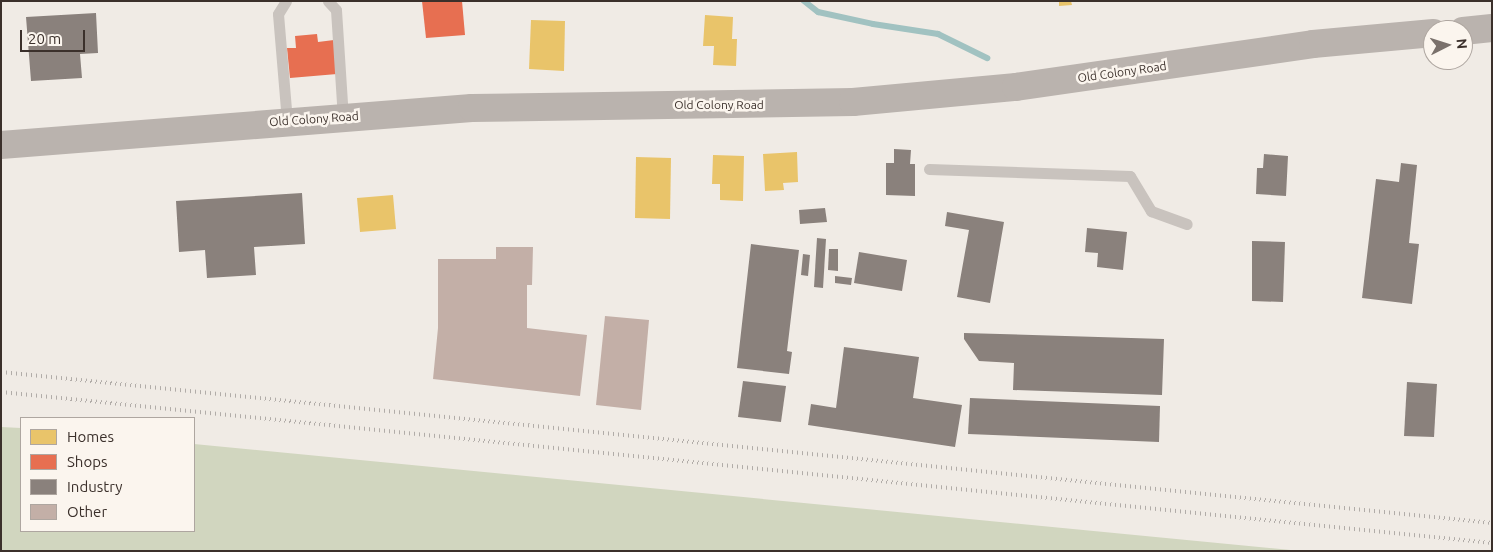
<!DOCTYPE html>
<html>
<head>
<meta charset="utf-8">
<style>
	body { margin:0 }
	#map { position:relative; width:1493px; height:552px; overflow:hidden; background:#f0ebe5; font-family:Ubuntu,sans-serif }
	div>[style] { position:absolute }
	.green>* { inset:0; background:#d1d6bf }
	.homes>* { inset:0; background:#e9c46a }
	.shops>* { inset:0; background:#e76f51 }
	.industry>* { inset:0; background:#8a817c }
	.stream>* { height:6px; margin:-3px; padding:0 3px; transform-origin:3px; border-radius:3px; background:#a1c2c1 }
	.building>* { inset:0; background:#c3afa7 }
	.lane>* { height:11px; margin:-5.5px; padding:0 5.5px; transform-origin:5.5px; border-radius:5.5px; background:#c9c3be }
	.secondary>* { height:28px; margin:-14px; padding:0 14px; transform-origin:14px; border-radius:14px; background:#bab3ae }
	.rail>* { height:4px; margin-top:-2px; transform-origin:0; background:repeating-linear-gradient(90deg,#b1aca8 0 1px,transparent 0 5px) }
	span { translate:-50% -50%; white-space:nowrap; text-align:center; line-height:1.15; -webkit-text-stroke:5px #fbf5ee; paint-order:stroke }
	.street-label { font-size:12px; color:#3b302b }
	.frame { position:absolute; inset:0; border:2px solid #3b302b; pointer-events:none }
	.legend { position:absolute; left:20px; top:417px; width:175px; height:115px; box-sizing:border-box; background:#fbf5ee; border:1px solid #aea6a0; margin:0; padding:6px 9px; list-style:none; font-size:15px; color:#3b302b }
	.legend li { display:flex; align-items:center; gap:10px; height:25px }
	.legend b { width:25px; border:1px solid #aea6a0 }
	.north { position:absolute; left:1423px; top:20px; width:50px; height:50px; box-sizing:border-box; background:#fbf5ee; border:1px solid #aea6a0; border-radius:50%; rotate:85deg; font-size:14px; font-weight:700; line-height:20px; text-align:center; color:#3b302b }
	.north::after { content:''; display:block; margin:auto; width:18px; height:22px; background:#7a716c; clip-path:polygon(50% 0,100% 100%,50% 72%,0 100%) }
	.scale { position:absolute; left:20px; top:30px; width:65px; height:22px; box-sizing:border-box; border:2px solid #3b302b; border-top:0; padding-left:6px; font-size:15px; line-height:18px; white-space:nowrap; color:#3b302b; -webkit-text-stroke:4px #fbf5ee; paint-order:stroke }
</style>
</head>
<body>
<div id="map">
	<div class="green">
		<i style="clip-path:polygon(1px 427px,21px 428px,21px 531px,194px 531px,194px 444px,1301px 551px,1px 551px)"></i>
	</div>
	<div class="homes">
		<i style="clip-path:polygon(1059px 1px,1071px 1px,1072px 5px,1059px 6px)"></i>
		<i style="clip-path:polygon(705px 15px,733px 17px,732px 39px,737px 39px,736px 66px,713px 65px,714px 46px,703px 46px)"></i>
		<i style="clip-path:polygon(531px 20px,565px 21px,564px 71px,529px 69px)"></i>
		<i style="clip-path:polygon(797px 152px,798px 182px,783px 183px,784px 190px,765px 191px,763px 154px)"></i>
		<i style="clip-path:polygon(713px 155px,744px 156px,743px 201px,720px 200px,720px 184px,712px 184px)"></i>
		<i style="clip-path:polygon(636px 157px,671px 158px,670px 219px,635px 218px)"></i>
		<i style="clip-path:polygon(393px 195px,396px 229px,360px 232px,357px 198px)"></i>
	</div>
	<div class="shops">
		<i style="clip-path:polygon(422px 1px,462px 1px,465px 35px,426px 38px)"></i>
		<i style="clip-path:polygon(317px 34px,318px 42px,334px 40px,337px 74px,290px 78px,287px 48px,296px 48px,295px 36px)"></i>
	</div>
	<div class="industry">
		<i style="clip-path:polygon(96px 13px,98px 53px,80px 54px,82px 78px,31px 81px,26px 17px)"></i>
		<i style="clip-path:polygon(894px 149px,911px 150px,910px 164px,915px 164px,915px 196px,886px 195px,886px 163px,894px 163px)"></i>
		<i style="clip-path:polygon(1264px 154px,1288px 156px,1286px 196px,1256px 194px,1257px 168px,1263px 168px)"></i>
		<i style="clip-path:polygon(1401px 163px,1417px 165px,1409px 243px,1419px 244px,1412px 304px,1362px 298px,1376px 179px,1399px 182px)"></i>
		<i style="clip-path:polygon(302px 193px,305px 244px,254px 247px,256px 275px,207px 278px,205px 250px,179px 252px,176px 201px)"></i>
		<i style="clip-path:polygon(825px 208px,827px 222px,800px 224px,799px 210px)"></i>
		<i style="clip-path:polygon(947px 212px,1004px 222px,990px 303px,957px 297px,969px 230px,945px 226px)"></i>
		<i style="clip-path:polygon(1087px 228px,1127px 232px,1123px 270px,1097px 267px,1098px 253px,1085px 252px)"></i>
		<i style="clip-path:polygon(817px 238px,826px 239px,823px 288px,814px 287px)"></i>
		<i style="clip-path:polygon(1252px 241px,1285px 242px,1283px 302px,1252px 301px)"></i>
		<i style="clip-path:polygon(751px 244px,799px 250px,787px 351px,792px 352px,789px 374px,737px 368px)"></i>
		<i style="clip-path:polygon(829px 249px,838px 249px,838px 271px,828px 270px)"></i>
		<i style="clip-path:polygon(859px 252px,907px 260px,902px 291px,854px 283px)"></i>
		<i style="clip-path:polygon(803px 254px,810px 255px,808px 276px,801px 275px)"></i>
		<i style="clip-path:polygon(835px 276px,852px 278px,851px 285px,835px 283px)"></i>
		<i style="clip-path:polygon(964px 333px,1164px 339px,1162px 395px,1013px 390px,1014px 363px,979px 361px,964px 339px)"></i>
		<i style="clip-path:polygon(844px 347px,919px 357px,913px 398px,962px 405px,955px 447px,808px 425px,811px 404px,836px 408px)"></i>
		<i style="clip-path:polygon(743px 381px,786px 386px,781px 422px,738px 417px)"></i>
		<i style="clip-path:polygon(1407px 382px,1437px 384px,1434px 437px,1404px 436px)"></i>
		<i style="clip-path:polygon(970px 398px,1160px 406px,1159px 442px,968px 434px)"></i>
	</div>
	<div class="stream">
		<i style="left:804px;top:1px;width:18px;rotate:38deg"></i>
		<i style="left:818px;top:12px;width:56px;rotate:12.3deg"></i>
		<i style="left:873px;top:24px;width:66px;rotate:8.7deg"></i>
		<i style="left:938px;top:34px;width:55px;rotate:26.1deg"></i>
	</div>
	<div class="building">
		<i style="clip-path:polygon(496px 247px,533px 247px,532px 285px,527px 285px,527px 328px,587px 335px,580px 396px,433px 379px,438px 328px,438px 259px,496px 259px)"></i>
		<i style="clip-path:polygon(605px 316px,649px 320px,641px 410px,596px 405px)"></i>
	</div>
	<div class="lane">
		<i style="left:286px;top:1px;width:15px;rotate:122deg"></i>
		<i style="left:278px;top:14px;width:107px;rotate:85.2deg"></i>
		<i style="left:328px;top:1px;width:12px;rotate:48deg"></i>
		<i style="left:336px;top:10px;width:107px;rotate:86.3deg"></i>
		<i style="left:929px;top:169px;width:201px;rotate:2deg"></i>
		<i style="left:1130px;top:176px;width:41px;rotate:59deg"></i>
		<i style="left:1151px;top:211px;width:38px;rotate:20deg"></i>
	</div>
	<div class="secondary">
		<i style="left:1463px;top:31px;width:29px;rotate:-6deg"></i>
		<i style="left:1px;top:145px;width:472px;rotate:-4.5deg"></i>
		<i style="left:472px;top:108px;width:381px;rotate:-0.9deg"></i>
		<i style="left:853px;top:102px;width:164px;rotate:-5.3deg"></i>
		<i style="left:1016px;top:87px;width:300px;rotate:-8.2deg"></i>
		<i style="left:1313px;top:44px;width:121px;rotate:-5.2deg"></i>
	</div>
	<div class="rail">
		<i style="left:1px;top:372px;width:1499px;rotate:5.78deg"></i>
		<i style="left:1px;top:392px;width:1499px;rotate:5.78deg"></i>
	</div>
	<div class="street-label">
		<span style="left:1122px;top:72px;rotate:-8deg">Old Colony Road</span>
		<span style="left:719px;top:105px">Old Colony Road</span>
		<span style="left:314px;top:119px;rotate:-4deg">Old Colony Road</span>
	</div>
	<div class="frame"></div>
	<ul class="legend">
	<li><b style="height:14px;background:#e9c46a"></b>Homes</li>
	<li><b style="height:14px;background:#e76f51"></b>Shops</li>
	<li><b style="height:14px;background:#8a817c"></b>Industry</li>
	<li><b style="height:14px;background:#c3afa7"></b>Other</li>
	</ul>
	<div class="north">N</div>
	<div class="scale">20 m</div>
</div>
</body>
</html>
